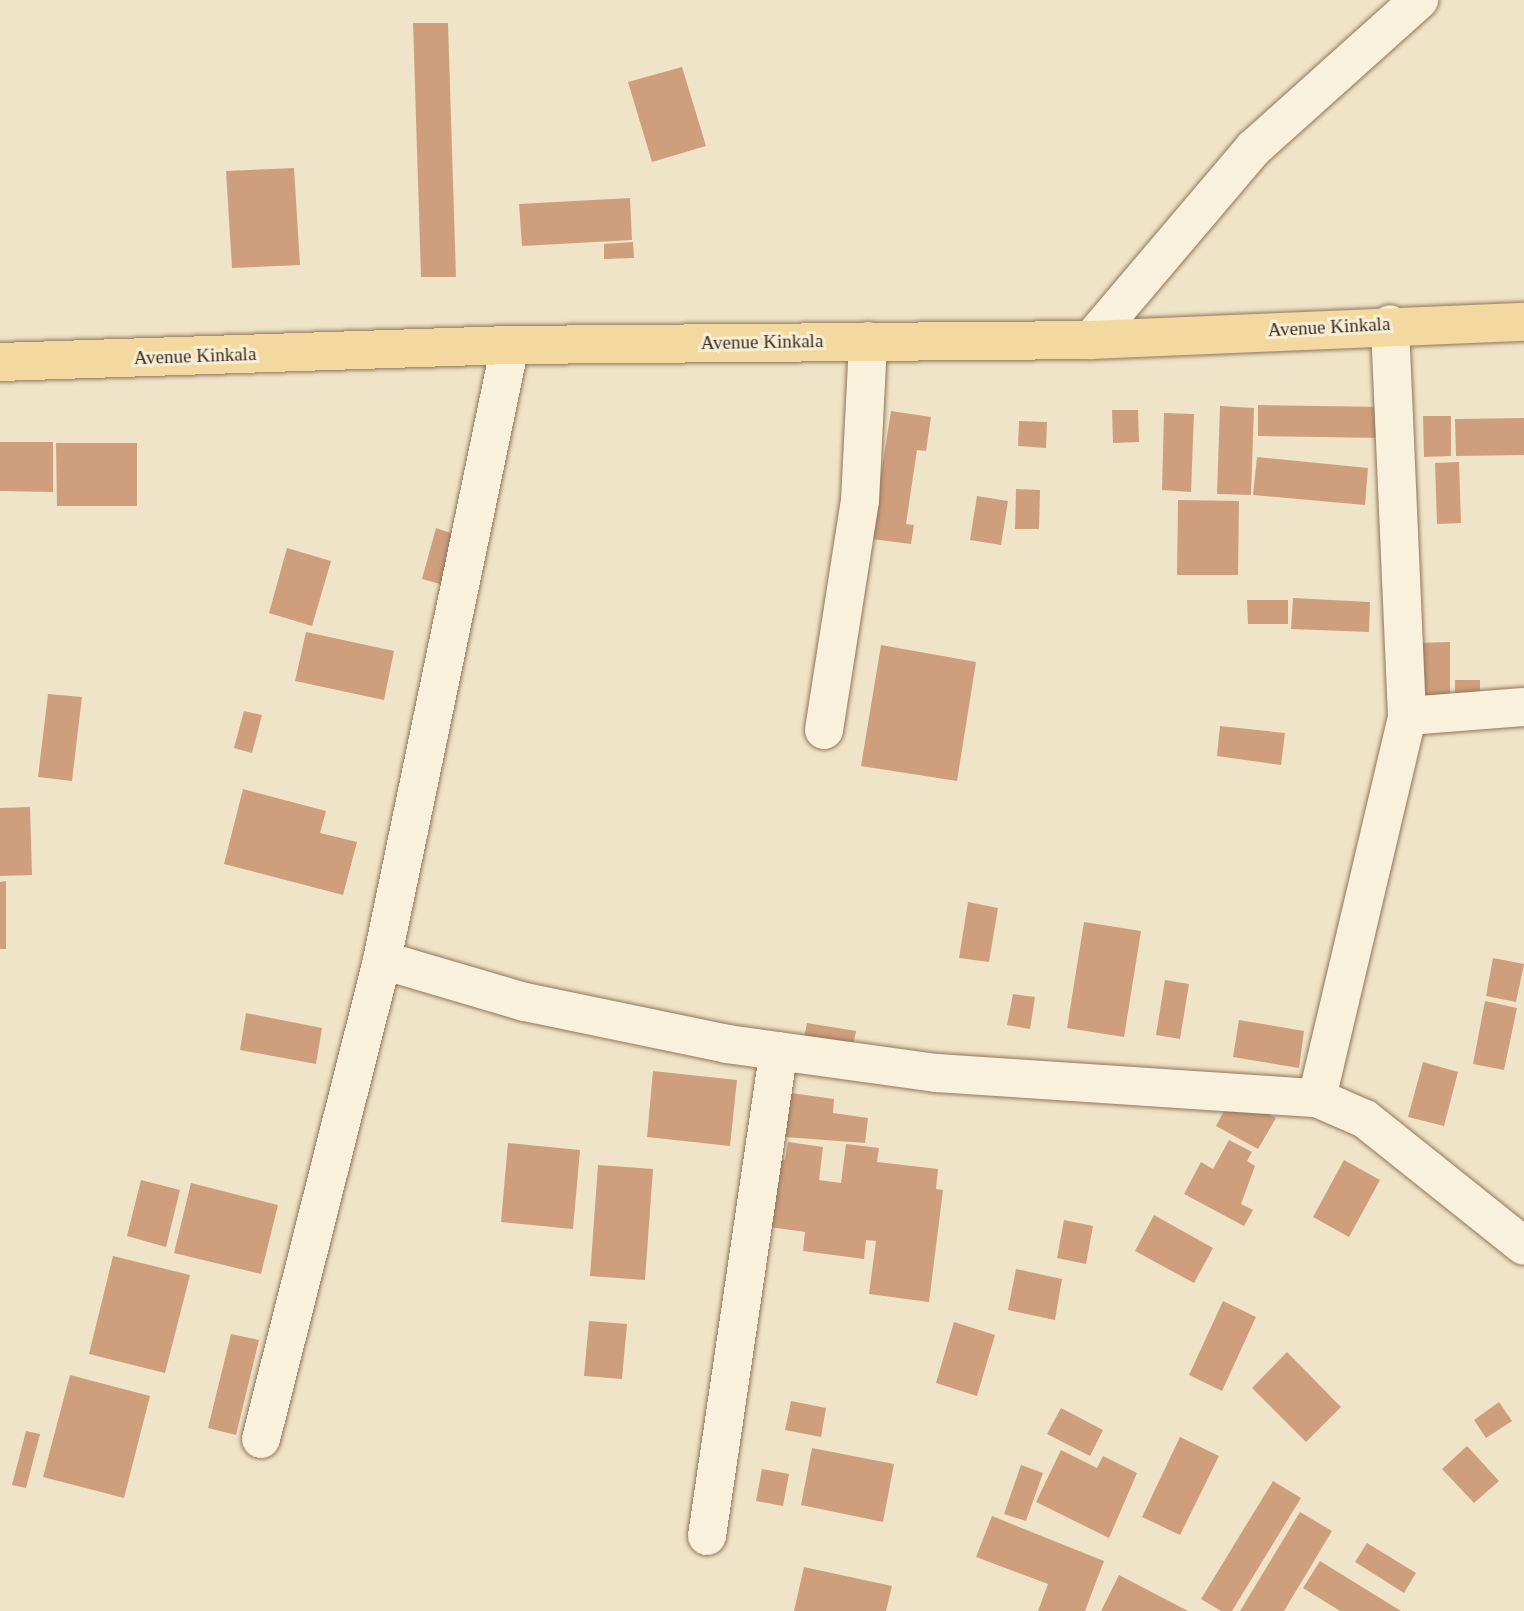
<!DOCTYPE html>
<html>
<head>
<meta charset="utf-8">
<style>
	body { margin:0 }
	#map { position:relative; width:1524px; height:1611px; overflow:hidden; background:#f0e4c8; font-family:Georgia,serif }
	div>[style] { position:absolute }
	.building>* { inset:0; background:#cf9f7d }
	.roads { filter:drop-shadow(0 0 2px #8d765c) drop-shadow(0 0 2px #8d765c) }
	.minor>* { height:38px; margin:-19px; padding:0 19px; transform-origin:19px; border-radius:19px; background:#faf1dc }
	.primary>* { height:38px; margin:-19px; padding:0 19px; transform-origin:19px; border-radius:19px; background:#f3d9a0 }
	span { translate:-50% -50%; white-space:nowrap; text-align:center; line-height:1.15; -webkit-text-stroke:6px #f7eed8; paint-order:stroke }
	.street-label { font-size:19px; color:#3d2e20 }
</style>
</head>
<body>
<div id="map">
	<div class="building">
		<i style="clip-path:polygon(413px 23px,448px 23px,456px 277px,421px 277px)"></i>
		<i style="clip-path:polygon(682px 67px,706px 146px,652px 162px,628px 82px)"></i>
		<i style="clip-path:polygon(294px 168px,300px 265px,232px 268px,226px 171px)"></i>
		<i style="clip-path:polygon(630px 198px,632px 240px,522px 246px,519px 204px)"></i>
		<i style="clip-path:polygon(633px 242px,634px 258px,604px 259px,604px 244px)"></i>
		<i style="clip-path:polygon(1258px 405px,1384px 407px,1383px 438px,1258px 436px)"></i>
		<i style="clip-path:polygon(1220px 406px,1254px 408px,1251px 495px,1217px 494px)"></i>
		<i style="clip-path:polygon(1112px 410px,1138px 410px,1139px 442px,1113px 443px)"></i>
		<i style="clip-path:polygon(891px 411px,931px 417px,926px 451px,917px 450px,906px 524px,914px 525px,911px 544px,871px 539px)"></i>
		<i style="clip-path:polygon(1164px 413px,1194px 414px,1191px 492px,1162px 490px)"></i>
		<i style="clip-path:polygon(1423px 416px,1451px 416px,1451px 456px,1424px 457px)"></i>
		<i style="clip-path:polygon(1524px 418px,1524px 455px,1456px 456px,1455px 419px)"></i>
		<i style="clip-path:polygon(1019px 421px,1047px 422px,1046px 448px,1018px 446px)"></i>
		<i style="clip-path:polygon(0 442px,53px 442px,53px 492px,0 491px)"></i>
		<i style="clip-path:polygon(56px 443px,137px 443px,137px 506px,57px 506px)"></i>
		<i style="clip-path:polygon(1257px 457px,1368px 468px,1365px 505px,1253px 495px)"></i>
		<i style="clip-path:polygon(1459px 462px,1461px 523px,1437px 524px,1435px 463px)"></i>
		<i style="clip-path:polygon(1016px 489px,1040px 490px,1039px 529px,1015px 529px)"></i>
		<i style="clip-path:polygon(977px 496px,1008px 501px,1001px 545px,970px 540px)"></i>
		<i style="clip-path:polygon(1178px 500px,1239px 501px,1238px 575px,1177px 575px)"></i>
		<i style="clip-path:polygon(436px 528px,459px 536px,444px 585px,422px 579px)"></i>
		<i style="clip-path:polygon(287px 548px,331px 561px,312px 626px,269px 613px)"></i>
		<i style="clip-path:polygon(1293px 598px,1370px 602px,1369px 632px,1291px 629px)"></i>
		<i style="clip-path:polygon(1247px 600px,1288px 600px,1288px 624px,1248px 624px)"></i>
		<i style="clip-path:polygon(306px 632px,394px 651px,384px 700px,295px 681px)"></i>
		<i style="clip-path:polygon(1450px 642px,1450px 708px,1418px 709px,1417px 643px)"></i>
		<i style="clip-path:polygon(881px 645px,976px 662px,957px 781px,861px 766px)"></i>
		<i style="clip-path:polygon(1455px 680px,1480px 680px,1480px 701px,1455px 702px)"></i>
		<i style="clip-path:polygon(48px 694px,82px 697px,72px 781px,38px 777px)"></i>
		<i style="clip-path:polygon(244px 711px,262px 715px,252px 753px,234px 748px)"></i>
		<i style="clip-path:polygon(1220px 726px,1285px 733px,1281px 765px,1217px 756px)"></i>
		<i style="clip-path:polygon(243px 789px,326px 811px,320px 833px,357px 842px,343px 895px,224px 864px)"></i>
		<i style="clip-path:polygon(30px 807px,32px 875px,0 876px,0 808px)"></i>
		<i style="clip-path:polygon(6px 881px,6px 949px,0 949px,0 882px)"></i>
		<i style="clip-path:polygon(968px 902px,998px 908px,989px 962px,959px 958px)"></i>
		<i style="clip-path:polygon(1084px 922px,1141px 931px,1124px 1037px,1067px 1028px)"></i>
		<i style="clip-path:polygon(1493px 958px,1524px 964px,1516px 1002px,1486px 996px)"></i>
		<i style="clip-path:polygon(1165px 980px,1189px 984px,1180px 1039px,1156px 1035px)"></i>
		<i style="clip-path:polygon(1013px 994px,1035px 997px,1030px 1029px,1007px 1025px)"></i>
		<i style="clip-path:polygon(1485px 1001px,1517px 1008px,1504px 1070px,1473px 1064px)"></i>
		<i style="clip-path:polygon(246px 1013px,322px 1028px,316px 1064px,240px 1050px)"></i>
		<i style="clip-path:polygon(1239px 1020px,1304px 1031px,1299px 1068px,1233px 1057px)"></i>
		<i style="clip-path:polygon(807px 1023px,856px 1031px,853px 1046px,804px 1038px)"></i>
		<i style="clip-path:polygon(1423px 1062px,1458px 1072px,1444px 1126px,1408px 1117px)"></i>
		<i style="clip-path:polygon(653px 1071px,737px 1080px,730px 1146px,647px 1137px)"></i>
		<i style="clip-path:polygon(791px 1093px,834px 1099px,833px 1113px,868px 1118px,865px 1143px,785px 1137px)"></i>
		<i style="clip-path:polygon(1233px 1094px,1276px 1118px,1258px 1149px,1216px 1126px)"></i>
		<i style="clip-path:polygon(1229px 1140px,1252px 1152px,1247px 1161px,1255px 1166px,1241px 1204px,1253px 1210px,1244px 1226px,1184px 1194px,1201px 1162px,1213px 1169px)"></i>
		<i style="clip-path:polygon(788px 1142px,823px 1147px,819px 1180px,841px 1183px,846px 1144px,879px 1148px,877px 1162px,938px 1169px,936px 1189px,943px 1190px,929px 1302px,869px 1294px,876px 1241px,866px 1240px,864px 1259px,803px 1251px,805px 1232px,770px 1227px,779px 1159px,785px 1160px)"></i>
		<i style="clip-path:polygon(508px 1143px,580px 1150px,573px 1229px,501px 1222px)"></i>
		<i style="clip-path:polygon(1344px 1160px,1380px 1180px,1349px 1237px,1313px 1217px)"></i>
		<i style="clip-path:polygon(598px 1165px,653px 1169px,645px 1280px,590px 1276px)"></i>
		<i style="clip-path:polygon(141px 1180px,180px 1190px,166px 1247px,127px 1236px)"></i>
		<i style="clip-path:polygon(191px 1183px,278px 1205px,261px 1274px,174px 1253px)"></i>
		<i style="clip-path:polygon(1154px 1215px,1213px 1248px,1194px 1283px,1135px 1251px)"></i>
		<i style="clip-path:polygon(1064px 1220px,1093px 1226px,1086px 1264px,1057px 1258px)"></i>
		<i style="clip-path:polygon(113px 1256px,190px 1275px,165px 1373px,89px 1354px)"></i>
		<i style="clip-path:polygon(1016px 1269px,1062px 1279px,1055px 1320px,1008px 1310px)"></i>
		<i style="clip-path:polygon(1223px 1301px,1256px 1317px,1222px 1391px,1189px 1375px)"></i>
		<i style="clip-path:polygon(589px 1321px,627px 1324px,622px 1379px,584px 1376px)"></i>
		<i style="clip-path:polygon(954px 1322px,995px 1335px,977px 1396px,936px 1383px)"></i>
		<i style="clip-path:polygon(231px 1334px,259px 1340px,236px 1435px,208px 1428px)"></i>
		<i style="clip-path:polygon(1287px 1352px,1341px 1407px,1306px 1442px,1252px 1388px)"></i>
		<i style="clip-path:polygon(70px 1375px,150px 1396px,124px 1498px,43px 1477px)"></i>
		<i style="clip-path:polygon(791px 1401px,826px 1408px,821px 1437px,785px 1430px)"></i>
		<i style="clip-path:polygon(1499px 1402px,1512px 1421px,1486px 1438px,1474px 1420px)"></i>
		<i style="clip-path:polygon(1061px 1408px,1103px 1430px,1090px 1456px,1047px 1434px)"></i>
		<i style="clip-path:polygon(26px 1431px,40px 1434px,26px 1488px,12px 1485px)"></i>
		<i style="clip-path:polygon(1180px 1437px,1219px 1456px,1180px 1535px,1142px 1517px)"></i>
		<i style="clip-path:polygon(1467px 1446px,1499px 1481px,1474px 1503px,1442px 1469px)"></i>
		<i style="clip-path:polygon(812px 1448px,894px 1464px,883px 1522px,801px 1505px)"></i>
		<i style="clip-path:polygon(1061px 1450px,1097px 1468px,1103px 1456px,1137px 1473px,1109px 1538px,1036px 1502px)"></i>
		<i style="clip-path:polygon(1021px 1465px,1043px 1473px,1026px 1521px,1004px 1514px)"></i>
		<i style="clip-path:polygon(762px 1469px,789px 1474px,783px 1506px,756px 1501px)"></i>
		<i style="clip-path:polygon(1273px 1481px,1301px 1498px,1232px 1611px,1221px 1611px,1201px 1599px)"></i>
		<i style="clip-path:polygon(1300px 1512px,1332px 1531px,1284px 1611px,1240px 1611px)"></i>
		<i style="clip-path:polygon(992px 1516px,1104px 1561px,1085px 1611px,1038px 1611px,1048px 1584px,976px 1557px)"></i>
		<i style="clip-path:polygon(1367px 1543px,1416px 1573px,1404px 1593px,1355px 1562px)"></i>
		<i style="clip-path:polygon(1320px 1561px,1401px 1611px,1340px 1611px,1303px 1588px)"></i>
		<i style="clip-path:polygon(804px 1567px,892px 1586px,886px 1611px,794px 1611px)"></i>
		<i style="clip-path:polygon(1119px 1575px,1188px 1611px,1101px 1611px)"></i>
	</div>
	<div class="roads">
		<div class="minor">
			<i style="left:1091px;top:340px;width:252px;rotate:-49.7deg"></i>
			<i style="left:1254px;top:148px;width:222px;rotate:-41.9deg"></i>
			<i style="left:1407px;top:716px;width:117px;rotate:-4.4deg"></i>
			<i style="left:824px;top:730px;width:232px;rotate:-81.1deg"></i>
			<i style="left:860px;top:501px;width:160px;rotate:-87.1deg"></i>
			<i style="left:382px;top:960px;width:149px;rotate:16.4deg"></i>
			<i style="left:525px;top:1002px;width:206px;rotate:11.7deg"></i>
			<i style="left:727px;top:1044px;width:212px;rotate:7.9deg"></i>
			<i style="left:937px;top:1073px;width:381px;rotate:3.8deg"></i>
			<i style="left:1317px;top:1098px;width:392px;rotate:-76.7deg"></i>
			<i style="left:1407px;top:716px;width:392px;rotate:-92.5deg"></i>
			<i style="left:1317px;top:1098px;width:52px;rotate:23.6deg"></i>
			<i style="left:1365px;top:1119px;width:203px;rotate:38.6deg"></i>
			<i style="left:261px;top:1439px;width:494px;rotate:-75.8deg"></i>
			<i style="left:382px;top:960px;width:628px;rotate:-78.24deg"></i>
			<i style="left:707px;top:1536px;width:490px;rotate:-81.6deg"></i>
		</div>
		<div class="primary">
			<i style="left:0;top:362px;width:510px;rotate:-1.91deg"></i>
			<i style="left:510px;top:345px;width:581px;rotate:-0.49deg"></i>
			<i style="left:1091px;top:340px;width:433px;rotate:-2.4deg"></i>
		</div>
	</div>
	<div class="street-label">
		<span style="left:1329px;top:327px;rotate:-3deg">Avenue Kinkala</span>
		<span style="left:762px;top:342px;rotate:-1deg">Avenue Kinkala</span>
		<span style="left:195px;top:356px;rotate:-2deg">Avenue Kinkala</span>
	</div>
</div>
</body>
</html>
